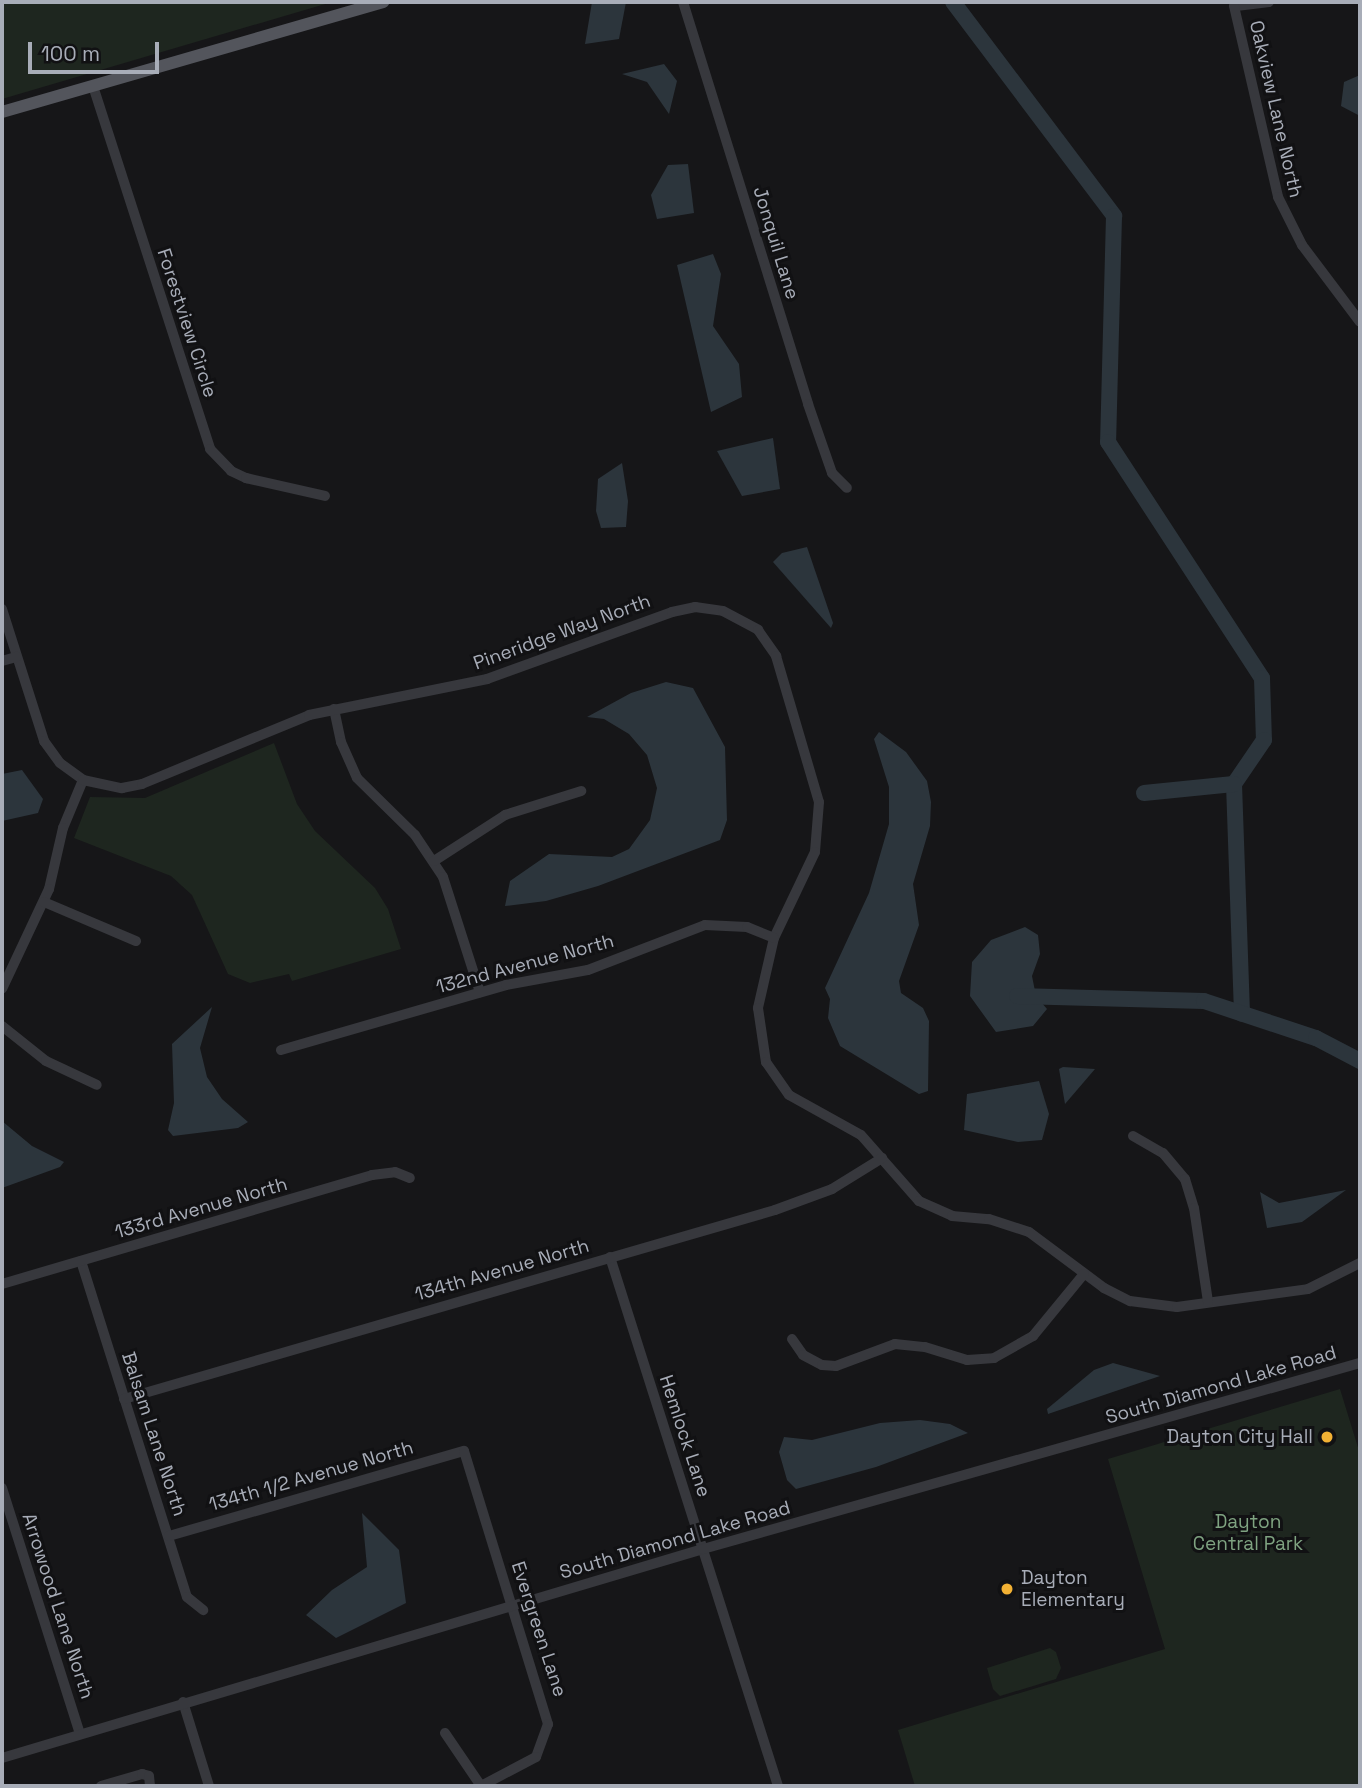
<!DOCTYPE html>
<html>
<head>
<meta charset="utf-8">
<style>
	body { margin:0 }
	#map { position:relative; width:1362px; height:1788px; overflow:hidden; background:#161618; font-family:"Space Grotesk",sans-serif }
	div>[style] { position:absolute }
	.green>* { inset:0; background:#1e261f }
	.water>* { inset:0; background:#2c353c }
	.river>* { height:16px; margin:-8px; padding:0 8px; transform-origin:8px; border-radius:8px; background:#2c353c }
	.minor>* { height:10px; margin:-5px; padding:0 5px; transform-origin:5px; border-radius:5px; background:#37383d }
	.major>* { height:12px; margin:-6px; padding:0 6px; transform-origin:6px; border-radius:6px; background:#53555c }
	.dots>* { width:19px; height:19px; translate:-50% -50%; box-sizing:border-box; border:4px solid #111113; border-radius:50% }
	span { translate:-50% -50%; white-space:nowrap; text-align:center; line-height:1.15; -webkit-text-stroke:6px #111113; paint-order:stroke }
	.street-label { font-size:19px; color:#a8adb8 }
	.poi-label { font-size:19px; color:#a8adb8 }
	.right { translate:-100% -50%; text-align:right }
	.left { translate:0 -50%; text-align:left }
	.park-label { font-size:19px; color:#7fa381 }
	.frame { position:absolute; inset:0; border:4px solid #a8adb8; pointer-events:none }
	.scale { position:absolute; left:28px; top:42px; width:131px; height:32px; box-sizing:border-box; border:4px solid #a8adb8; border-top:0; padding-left:9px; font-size:21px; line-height:24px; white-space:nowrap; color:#a8adb8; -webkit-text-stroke:5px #111113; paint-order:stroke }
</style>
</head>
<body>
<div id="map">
	<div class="green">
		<i style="clip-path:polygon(2px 2px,332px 2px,2px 99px)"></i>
		<i style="clip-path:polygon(274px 743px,297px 804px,315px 831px,375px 888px,388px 909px,401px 949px,292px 981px,289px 974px,250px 983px,228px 974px,192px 895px,171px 876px,74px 838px,90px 797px,145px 798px)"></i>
		<i style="clip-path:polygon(1340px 1389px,1360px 1454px,1360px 1786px,915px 1786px,898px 1730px,1165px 1649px,1108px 1459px)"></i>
		<i style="clip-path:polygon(1050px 1648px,1056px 1652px,1061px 1668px,1056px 1679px,1000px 1696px,993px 1689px,987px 1668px)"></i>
	</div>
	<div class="water">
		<i style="clip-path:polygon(592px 2px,626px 2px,619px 39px,585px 44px)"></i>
		<i style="clip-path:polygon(664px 64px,677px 81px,669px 114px,647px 82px,622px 74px)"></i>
		<i style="clip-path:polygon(1360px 75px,1360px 116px,1341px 106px,1344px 82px)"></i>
		<i style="clip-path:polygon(688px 164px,694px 213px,657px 219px,651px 195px,668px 165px)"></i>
		<i style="clip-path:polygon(713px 254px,721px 274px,713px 326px,739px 364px,742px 397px,711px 412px,677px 265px)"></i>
		<i style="clip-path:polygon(773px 438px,780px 489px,742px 496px,717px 451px)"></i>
		<i style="clip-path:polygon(622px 463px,628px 501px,626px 527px,601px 528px,596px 511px,598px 479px)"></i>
		<i style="clip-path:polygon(807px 547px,833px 623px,831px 628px,773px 562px,782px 553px)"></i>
		<i style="clip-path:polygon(666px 682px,693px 688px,725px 747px,727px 820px,720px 840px,598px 886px,546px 901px,505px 906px,510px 881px,549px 854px,612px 857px,629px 849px,650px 820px,657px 788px,647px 755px,629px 734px,604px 719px,587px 717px,631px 693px)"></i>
		<i style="clip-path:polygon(879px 732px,906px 752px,927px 781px,931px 802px,930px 826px,913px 884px,919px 925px,899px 981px,901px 993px,923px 1008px,929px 1021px,928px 1091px,919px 1094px,840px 1046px,828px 1018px,830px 999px,825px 988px,869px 893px,889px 824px,889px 787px,874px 739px)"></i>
		<i style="clip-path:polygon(22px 770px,43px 799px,38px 813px,2px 821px,2px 774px)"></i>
		<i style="clip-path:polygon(1025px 927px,1038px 935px,1040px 954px,1032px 976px,1036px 996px,1047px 1009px,1033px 1026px,996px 1032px,970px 996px,972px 962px,991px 940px)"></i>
		<i style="clip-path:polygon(212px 1007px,200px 1048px,207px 1077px,222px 1099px,248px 1122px,238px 1128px,173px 1136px,168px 1130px,174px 1103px,172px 1044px)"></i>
		<i style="clip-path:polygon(1063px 1067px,1095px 1069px,1065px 1104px,1059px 1069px)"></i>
		<i style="clip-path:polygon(1039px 1081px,1049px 1114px,1042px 1140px,1018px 1142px,964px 1130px,967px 1094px)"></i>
		<i style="clip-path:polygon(2px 1121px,32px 1146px,64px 1162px,60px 1167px,2px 1188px)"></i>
		<i style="clip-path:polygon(1346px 1190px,1302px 1222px,1267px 1228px,1260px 1192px,1279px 1203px)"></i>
		<i style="clip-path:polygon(1113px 1363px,1160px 1376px,1048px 1414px,1047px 1409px,1094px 1370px)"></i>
		<i style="clip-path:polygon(920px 1420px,950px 1424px,968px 1433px,876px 1467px,796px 1489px,787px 1480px,779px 1452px,784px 1437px,812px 1440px,880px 1423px)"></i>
		<i style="clip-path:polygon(362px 1513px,399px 1550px,406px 1603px,336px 1638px,306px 1615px,332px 1590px,367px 1567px)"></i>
	</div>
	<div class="river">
		<i style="left:953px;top:2px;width:268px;rotate:53deg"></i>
		<i style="left:1114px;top:216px;width:226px;rotate:91.5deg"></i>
		<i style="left:1108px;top:442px;width:282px;rotate:56.9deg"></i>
		<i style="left:1262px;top:678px;width:62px;rotate:88.2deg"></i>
		<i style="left:1264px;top:740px;width:53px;rotate:124.3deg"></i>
		<i style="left:1234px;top:784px;width:230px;rotate:88deg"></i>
		<i style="left:1144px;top:793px;width:90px;rotate:-5.7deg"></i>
		<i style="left:1017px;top:996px;width:187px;rotate:1.5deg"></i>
		<i style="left:1204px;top:1001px;width:118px;rotate:18.3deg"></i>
		<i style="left:1316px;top:1038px;width:50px;rotate:27.6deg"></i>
	</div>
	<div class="minor">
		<i style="left:683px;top:2px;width:421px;rotate:72.7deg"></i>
		<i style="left:808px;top:404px;width:73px;rotate:70.8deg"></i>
		<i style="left:832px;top:473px;width:21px;rotate:45deg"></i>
		<i style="left:1269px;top:2px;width:35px;rotate:173deg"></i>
		<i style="left:1234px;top:6px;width:196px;rotate:77deg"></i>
		<i style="left:1278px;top:197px;width:54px;rotate:63.4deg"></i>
		<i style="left:1302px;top:245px;width:96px;rotate:53deg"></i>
		<i style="left:93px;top:86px;width:381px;rotate:72.1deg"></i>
		<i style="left:210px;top:449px;width:30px;rotate:46deg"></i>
		<i style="left:231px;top:471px;width:17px;rotate:25deg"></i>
		<i style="left:246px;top:478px;width:81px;rotate:12.8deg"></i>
		<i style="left:2px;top:609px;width:139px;rotate:72.3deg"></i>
		<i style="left:44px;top:741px;width:27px;rotate:54deg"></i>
		<i style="left:60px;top:763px;width:29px;rotate:36deg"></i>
		<i style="left:83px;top:780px;width:52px;rotate:112.6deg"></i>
		<i style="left:63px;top:828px;width:63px;rotate:102.9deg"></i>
		<i style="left:49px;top:889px;width:110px;rotate:115.2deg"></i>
		<i style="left:2px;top:661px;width:15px;rotate:-16deg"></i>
		<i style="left:334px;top:709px;width:34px;rotate:78deg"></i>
		<i style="left:341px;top:742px;width:39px;rotate:66deg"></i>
		<i style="left:357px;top:778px;width:81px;rotate:44.5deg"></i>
		<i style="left:415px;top:835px;width:50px;rotate:56.3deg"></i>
		<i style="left:443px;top:877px;width:121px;rotate:72.2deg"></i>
		<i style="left:83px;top:780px;width:40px;rotate:12deg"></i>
		<i style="left:122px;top:788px;width:20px;rotate:-11deg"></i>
		<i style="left:142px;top:784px;width:181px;rotate:-22.4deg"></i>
		<i style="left:309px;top:715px;width:182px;rotate:-11.4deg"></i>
		<i style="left:487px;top:679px;width:197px;rotate:-19.9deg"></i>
		<i style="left:672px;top:612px;width:24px;rotate:-12deg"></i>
		<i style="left:695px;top:607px;width:28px;rotate:8deg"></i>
		<i style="left:723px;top:611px;width:40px;rotate:28deg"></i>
		<i style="left:758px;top:630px;width:32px;rotate:55deg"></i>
		<i style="left:776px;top:656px;width:152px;rotate:73.6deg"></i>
		<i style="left:819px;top:802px;width:50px;rotate:94.6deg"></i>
		<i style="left:815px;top:852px;width:95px;rotate:115.5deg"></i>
		<i style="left:774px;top:938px;width:72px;rotate:102.9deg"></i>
		<i style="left:758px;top:1008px;width:55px;rotate:81.6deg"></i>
		<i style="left:766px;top:1062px;width:40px;rotate:55.1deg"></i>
		<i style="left:789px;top:1095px;width:82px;rotate:29.1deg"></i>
		<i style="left:861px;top:1135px;width:88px;rotate:48.7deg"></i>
		<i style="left:919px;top:1201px;width:36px;rotate:24deg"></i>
		<i style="left:952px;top:1216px;width:37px;rotate:5deg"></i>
		<i style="left:989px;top:1219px;width:42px;rotate:18deg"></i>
		<i style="left:1029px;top:1232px;width:94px;rotate:36.7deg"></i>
		<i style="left:1104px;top:1288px;width:29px;rotate:27deg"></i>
		<i style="left:1130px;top:1301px;width:47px;rotate:7.3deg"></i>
		<i style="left:1177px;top:1307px;width:132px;rotate:-7.8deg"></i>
		<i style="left:1308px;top:1289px;width:58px;rotate:-26.6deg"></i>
		<i style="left:434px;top:861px;width:85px;rotate:-32.9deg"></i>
		<i style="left:505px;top:815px;width:80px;rotate:-17.5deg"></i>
		<i style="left:44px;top:902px;width:100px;rotate:23deg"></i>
		<i style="left:2px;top:1026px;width:56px;rotate:38.5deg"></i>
		<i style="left:46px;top:1061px;width:56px;rotate:25.2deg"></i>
		<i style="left:281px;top:1050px;width:234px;rotate:-16.1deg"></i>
		<i style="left:506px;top:985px;width:83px;rotate:-10.4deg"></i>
		<i style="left:588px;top:970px;width:125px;rotate:-21deg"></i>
		<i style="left:705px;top:925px;width:42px;rotate:2.7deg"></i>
		<i style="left:747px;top:927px;width:29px;rotate:22deg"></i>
		<i style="left:1133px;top:1136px;width:34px;rotate:30deg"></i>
		<i style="left:1163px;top:1153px;width:34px;rotate:50deg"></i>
		<i style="left:1185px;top:1179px;width:30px;rotate:73deg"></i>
		<i style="left:1194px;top:1208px;width:95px;rotate:81.5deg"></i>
		<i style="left:610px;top:1257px;width:555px;rotate:72.38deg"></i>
		<i style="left:81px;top:1261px;width:352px;rotate:72.5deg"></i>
		<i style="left:187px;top:1597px;width:21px;rotate:39deg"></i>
		<i style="left:2px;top:1284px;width:386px;rotate:-16.4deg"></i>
		<i style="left:372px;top:1175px;width:23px;rotate:-7deg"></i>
		<i style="left:395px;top:1172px;width:16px;rotate:22deg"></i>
		<i style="left:792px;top:1339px;width:19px;rotate:55deg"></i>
		<i style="left:803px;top:1355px;width:21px;rotate:28deg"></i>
		<i style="left:822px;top:1365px;width:14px;rotate:4deg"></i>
		<i style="left:836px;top:1366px;width:63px;rotate:-20.4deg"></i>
		<i style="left:895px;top:1344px;width:30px;rotate:6deg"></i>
		<i style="left:925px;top:1347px;width:44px;rotate:17.2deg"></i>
		<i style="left:967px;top:1360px;width:27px;rotate:-4deg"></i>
		<i style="left:994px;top:1358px;width:45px;rotate:-29.4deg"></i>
		<i style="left:1033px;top:1336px;width:80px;rotate:-50.6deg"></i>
		<i style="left:124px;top:1399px;width:678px;rotate:-16.19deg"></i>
		<i style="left:775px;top:1210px;width:61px;rotate:-20.2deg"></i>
		<i style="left:832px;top:1189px;width:59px;rotate:-31.8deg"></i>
		<i style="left:2px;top:1488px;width:258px;rotate:72.4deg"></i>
		<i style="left:169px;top:1536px;width:307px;rotate:-16.1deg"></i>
		<i style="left:464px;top:1451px;width:286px;rotate:72.9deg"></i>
		<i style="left:548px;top:1724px;width:35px;rotate:110deg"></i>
		<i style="left:536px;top:1757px;width:62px;rotate:152.2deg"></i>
		<i style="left:183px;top:1702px;width:88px;rotate:72.8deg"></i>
		<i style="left:445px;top:1733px;width:64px;rotate:55.8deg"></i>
		<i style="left:2px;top:1758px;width:731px;rotate:-16.6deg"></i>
		<i style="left:703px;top:1549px;width:683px;rotate:-15.81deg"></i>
		<i style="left:101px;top:1786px;width:43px;rotate:-16.3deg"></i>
		<i style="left:142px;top:1774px;width:7px;rotate:16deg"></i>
		<i style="left:149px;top:1776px;width:10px;rotate:84deg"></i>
	</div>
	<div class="major">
		<i style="left:2px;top:112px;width:397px;rotate:-16.1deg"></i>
	</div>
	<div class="dots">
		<i style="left:1327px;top:1437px;background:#f2b134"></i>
		<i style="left:1007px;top:1589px;background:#f2b134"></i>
	</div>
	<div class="street-label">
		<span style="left:1276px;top:109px;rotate:77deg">Oakview Lane North</span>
		<span style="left:776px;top:243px;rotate:73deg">Jonquil Lane</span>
		<span style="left:187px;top:323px;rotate:72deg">Forestview Circle</span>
		<span style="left:562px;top:632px;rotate:-20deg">Pineridge Way North</span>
		<span style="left:525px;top:964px;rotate:-15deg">132nd Avenue North</span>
		<span style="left:201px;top:1208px;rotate:-16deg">133rd Avenue North</span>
		<span style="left:502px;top:1270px;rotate:-16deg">134th Avenue North</span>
		<span style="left:1221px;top:1385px;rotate:-16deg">South Diamond Lake Road</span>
		<span style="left:154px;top:1434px;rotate:72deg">Balsam Lane North</span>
		<span style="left:685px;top:1436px;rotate:72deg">Hemlock Lane</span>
		<span style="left:311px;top:1476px;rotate:-16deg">134th 1/2 Avenue North</span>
		<span style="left:675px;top:1540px;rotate:-16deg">South Diamond Lake Road</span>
		<span style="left:58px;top:1606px;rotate:72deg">Arrowood Lane North</span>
		<span style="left:539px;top:1629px;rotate:72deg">Evergreen Lane</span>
	</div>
	<div class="poi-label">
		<span class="right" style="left:1313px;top:1437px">Dayton City Hall</span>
		<span class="left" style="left:1021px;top:1589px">Dayton<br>Elementary</span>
	</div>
	<div class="park-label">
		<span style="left:1248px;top:1533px">Dayton<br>Central Park</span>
	</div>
	<div class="frame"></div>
	<div class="scale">100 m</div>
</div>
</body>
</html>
